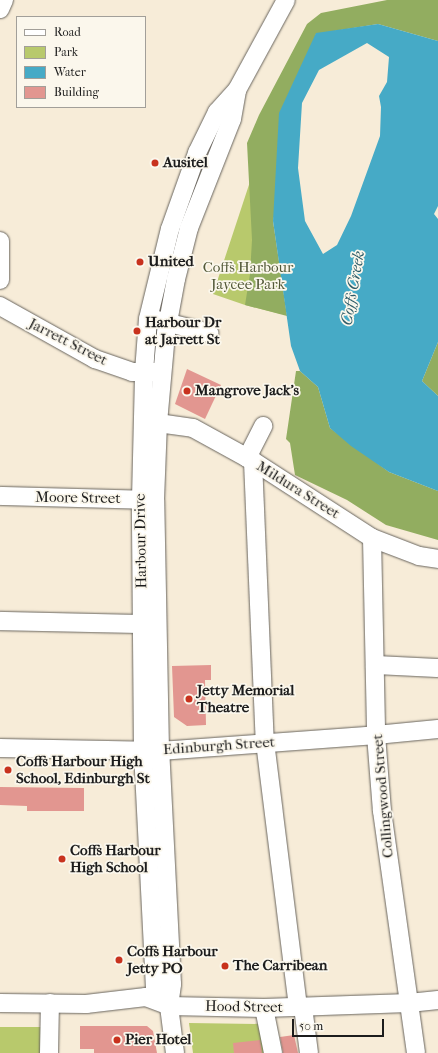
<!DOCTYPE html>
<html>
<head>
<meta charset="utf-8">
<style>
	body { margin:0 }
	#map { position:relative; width:438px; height:1053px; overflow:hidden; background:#f7ecd8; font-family:"IM FELL French Canon",serif }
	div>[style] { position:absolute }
	.green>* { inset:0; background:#b8c96c }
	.forest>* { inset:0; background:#92ad60 }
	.water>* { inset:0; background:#46aac6 }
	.building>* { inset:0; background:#e29690 }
	.roads { filter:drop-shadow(0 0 1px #69655e) drop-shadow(0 0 1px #69655e) }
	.minor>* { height:18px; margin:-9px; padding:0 9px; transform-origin:9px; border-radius:9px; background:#fff }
	.dots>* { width:11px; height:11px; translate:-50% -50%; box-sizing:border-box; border:2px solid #fbf7ec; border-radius:50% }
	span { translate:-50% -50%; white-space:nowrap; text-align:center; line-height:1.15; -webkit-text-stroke:3.5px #fbf7ec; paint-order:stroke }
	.poi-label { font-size:15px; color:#1c1c1c; font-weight:700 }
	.left { translate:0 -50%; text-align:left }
	.park-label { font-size:15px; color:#535938 }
	.street-label { font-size:15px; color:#1c1c1c }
	.water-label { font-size:16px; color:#2f5c68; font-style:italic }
	.legend { position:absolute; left:16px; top:16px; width:130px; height:92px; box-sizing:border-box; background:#fbf7ec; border:1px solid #a29f99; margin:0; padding:5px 7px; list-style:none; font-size:12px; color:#1c1c1c }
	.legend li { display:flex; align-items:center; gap:8px; height:20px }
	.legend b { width:20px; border:1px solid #a29f99 }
	.scale { position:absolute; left:292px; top:1019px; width:92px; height:18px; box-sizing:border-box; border:2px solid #1c1c1c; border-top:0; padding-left:5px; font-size:12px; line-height:14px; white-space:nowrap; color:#1c1c1c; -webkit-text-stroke:3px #fbf7ec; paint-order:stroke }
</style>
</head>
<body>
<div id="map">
	<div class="green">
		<i style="clip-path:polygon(266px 133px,271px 238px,281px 314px,245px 305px,213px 294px)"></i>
		<i style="clip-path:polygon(189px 1023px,264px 1024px,270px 1053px,193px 1053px)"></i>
		<i style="clip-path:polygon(0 1027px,43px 1027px,43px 1053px,0 1053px)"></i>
	</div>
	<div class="forest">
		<i style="clip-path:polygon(387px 0,438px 0,438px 41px,378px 24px,316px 34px,273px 221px,287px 316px,245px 305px,250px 274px,252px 240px,247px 143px,259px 115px,307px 24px,321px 13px)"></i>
		<i style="clip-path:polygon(438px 342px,438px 396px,422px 381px)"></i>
		<i style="clip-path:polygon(296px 371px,300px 371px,318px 387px,330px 428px,389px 472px,438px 491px,438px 540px,386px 525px,347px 500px,295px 475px,290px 443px,286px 439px)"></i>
	</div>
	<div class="water">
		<i style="clip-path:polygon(evenodd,378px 24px,438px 41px,438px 206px,434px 214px,438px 219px,438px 342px,422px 381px,438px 396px,438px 491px,389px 472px,351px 446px,330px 428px,318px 387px,300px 371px,291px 346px,273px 221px,279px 113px,316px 33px,378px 24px,367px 43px,389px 57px,387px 82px,379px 96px,381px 107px,380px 136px,351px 216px,337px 245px,323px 254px,305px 221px,298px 168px,302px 103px,319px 70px,367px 43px)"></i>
	</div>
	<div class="building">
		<i style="clip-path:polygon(187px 369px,221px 385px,205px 419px,175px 404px)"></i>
		<i style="clip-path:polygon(211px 665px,211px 680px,205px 680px,206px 725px,187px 726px,174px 717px,172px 666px)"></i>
		<i style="clip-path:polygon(0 787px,84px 788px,84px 811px,27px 811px,27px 806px,0 805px)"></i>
		<i style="clip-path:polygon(80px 1026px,147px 1026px,153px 1031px,157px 1053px,94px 1053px,94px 1049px,80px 1049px)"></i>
		<i style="clip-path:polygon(294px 1035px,298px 1053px,283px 1053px,280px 1037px)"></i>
		<i style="clip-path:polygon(260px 1040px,262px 1053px,234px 1053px,233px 1043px)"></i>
	</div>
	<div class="roads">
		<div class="minor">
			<i style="left:0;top:9px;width:10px;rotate:-66deg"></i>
			<i style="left:0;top:241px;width:39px;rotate:90deg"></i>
			<i style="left:0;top:306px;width:109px;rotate:29.2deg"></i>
			<i style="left:95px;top:359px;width:39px;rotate:19deg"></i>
			<i style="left:132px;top:372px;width:24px"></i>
			<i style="left:157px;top:320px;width:54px;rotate:14deg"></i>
			<i style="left:158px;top:423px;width:35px;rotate:8deg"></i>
			<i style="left:193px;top:428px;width:68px;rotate:28.8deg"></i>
			<i style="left:253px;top:461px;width:142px;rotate:32.9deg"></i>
			<i style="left:372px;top:538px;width:50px;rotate:21deg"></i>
			<i style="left:419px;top:556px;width:19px;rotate:9deg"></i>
			<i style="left:247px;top:458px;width:36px;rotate:-63deg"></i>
			<i style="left:253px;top:461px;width:281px;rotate:87.6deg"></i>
			<i style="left:265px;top:742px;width:267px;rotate:82.9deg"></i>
			<i style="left:0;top:496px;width:152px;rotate:1.5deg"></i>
			<i style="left:372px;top:538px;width:197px;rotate:88.8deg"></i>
			<i style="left:376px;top:735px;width:76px;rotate:85.5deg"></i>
			<i style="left:382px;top:811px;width:244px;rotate:82deg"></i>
			<i style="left:0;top:621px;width:142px;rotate:1.2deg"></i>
			<i style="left:375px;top:665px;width:63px;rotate:2.7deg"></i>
			<i style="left:0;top:748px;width:160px;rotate:1.1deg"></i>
			<i style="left:160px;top:751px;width:217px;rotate:-4.2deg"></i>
			<i style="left:376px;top:735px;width:62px;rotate:-5.5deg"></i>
			<i style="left:0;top:1003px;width:86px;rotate:0.7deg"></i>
			<i style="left:86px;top:1004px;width:60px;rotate:-6.7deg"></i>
			<i style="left:146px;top:997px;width:25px;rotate:21deg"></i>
			<i style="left:169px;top:1006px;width:95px;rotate:1.2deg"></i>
			<i style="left:264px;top:1008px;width:145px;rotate:-2deg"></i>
			<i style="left:409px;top:1003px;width:29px;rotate:-6deg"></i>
			<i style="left:169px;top:1006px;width:23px;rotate:-128deg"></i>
			<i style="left:155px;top:988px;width:237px;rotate:-92.9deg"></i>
			<i style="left:143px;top:751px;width:252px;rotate:-90.5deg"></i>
			<i style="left:141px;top:499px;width:127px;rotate:-88.6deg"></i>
			<i style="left:144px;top:372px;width:53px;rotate:-85.7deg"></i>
			<i style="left:148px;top:319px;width:93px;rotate:-76.3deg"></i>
			<i style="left:170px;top:229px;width:81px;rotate:-70.4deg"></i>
			<i style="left:197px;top:153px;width:46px;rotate:-64deg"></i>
			<i style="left:217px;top:112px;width:30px;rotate:-48deg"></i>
			<i style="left:237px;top:90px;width:102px;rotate:-61.4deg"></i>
			<i style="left:303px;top:1007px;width:46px;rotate:82.6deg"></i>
			<i style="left:264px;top:1008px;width:46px;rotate:78.7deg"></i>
			<i style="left:49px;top:1053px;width:50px;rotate:-88.9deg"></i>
			<i style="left:175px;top:1053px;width:47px;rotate:-97.3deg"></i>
			<i style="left:169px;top:1006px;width:22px;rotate:-82deg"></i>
			<i style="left:172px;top:984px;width:233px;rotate:-92.9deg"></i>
			<i style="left:160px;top:751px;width:251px;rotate:-91.1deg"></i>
			<i style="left:155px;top:500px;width:77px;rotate:-87.8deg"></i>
			<i style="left:158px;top:423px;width:90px;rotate:-84.9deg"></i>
			<i style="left:166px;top:333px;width:55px;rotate:-79.5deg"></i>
			<i style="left:176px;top:279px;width:53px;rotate:-75.7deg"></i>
			<i style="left:189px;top:228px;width:117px;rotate:-68.5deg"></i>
			<i style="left:232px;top:119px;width:29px;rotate:-80deg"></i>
		</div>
	</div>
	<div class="dots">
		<i style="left:155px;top:163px;background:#c8321e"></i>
		<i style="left:140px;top:262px;background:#c8321e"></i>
		<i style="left:137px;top:331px;background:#c8321e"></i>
		<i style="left:187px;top:391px;background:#c8321e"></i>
		<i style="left:189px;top:699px;background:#c8321e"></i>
		<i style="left:8px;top:770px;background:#c8321e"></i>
		<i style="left:62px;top:859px;background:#c8321e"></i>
		<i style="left:119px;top:960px;background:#c8321e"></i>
		<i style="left:225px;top:966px;background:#c8321e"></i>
		<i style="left:117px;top:1040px;background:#c8321e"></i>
	</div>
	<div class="poi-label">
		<span class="left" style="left:163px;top:163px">Ausitel</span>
		<span class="left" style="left:148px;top:262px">United</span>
		<span class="left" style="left:145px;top:331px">Harbour Dr<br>at Jarrett St</span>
		<span class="left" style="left:195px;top:391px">Mangrove Jack's</span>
		<span class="left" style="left:197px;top:699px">Jetty Memorial<br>Theatre</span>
		<span class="left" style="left:16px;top:770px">Coffs Harbour High<br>School, Edinburgh St</span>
		<span class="left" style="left:70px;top:859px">Coffs Harbour<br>High School</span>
		<span class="left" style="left:127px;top:960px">Coffs Harbour<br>Jetty PO</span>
		<span class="left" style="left:233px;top:966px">The Carribean</span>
		<span class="left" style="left:125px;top:1040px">Pier Hotel</span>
	</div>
	<div class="park-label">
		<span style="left:248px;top:276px">Coffs Harbour<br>Jaycee Park</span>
	</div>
	<div class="street-label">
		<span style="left:68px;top:342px;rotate:27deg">Jarrett Street</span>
		<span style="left:298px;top:490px;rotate:32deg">Mildura Street</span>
		<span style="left:78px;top:498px;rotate:1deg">Moore Street</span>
		<span style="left:141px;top:541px;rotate:-91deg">Harbour Drive</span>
		<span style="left:219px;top:746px;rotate:-4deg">Edinburgh Street</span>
		<span style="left:383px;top:796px;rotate:-95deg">Collingwood Street</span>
		<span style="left:244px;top:1007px;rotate:1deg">Hood Street</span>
	</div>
	<div class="water-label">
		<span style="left:353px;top:288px;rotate:-80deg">Coffs Creek</span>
	</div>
	<ul class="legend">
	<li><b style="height:5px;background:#fff"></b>Road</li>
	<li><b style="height:11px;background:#b8c96c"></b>Park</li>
	<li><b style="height:11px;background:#46aac6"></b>Water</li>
	<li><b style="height:11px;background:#e29690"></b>Building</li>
	</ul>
	<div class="scale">50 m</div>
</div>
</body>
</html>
